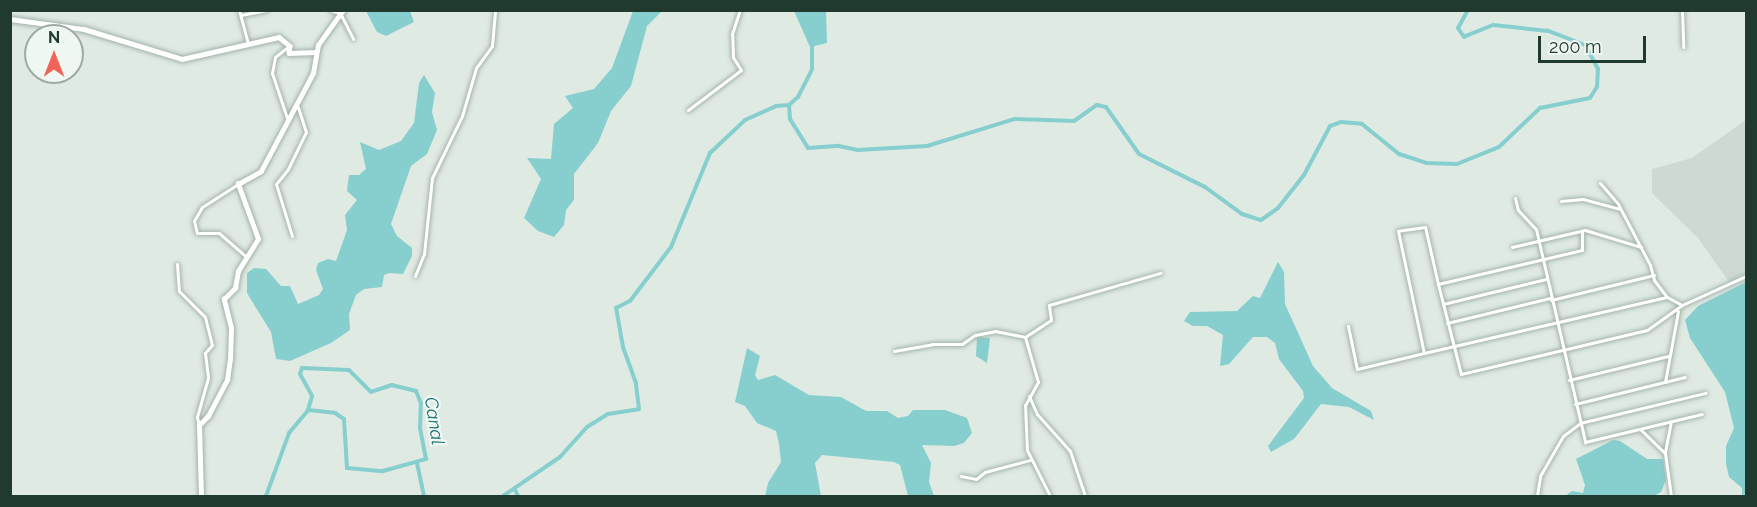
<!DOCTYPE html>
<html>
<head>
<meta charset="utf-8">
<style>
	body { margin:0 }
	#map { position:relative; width:1757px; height:507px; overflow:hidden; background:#dfeae3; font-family:Raleway,sans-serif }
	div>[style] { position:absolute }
	.built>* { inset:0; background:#cddad2 }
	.water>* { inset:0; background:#87cfcf }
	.canal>* { height:4px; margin:-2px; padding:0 2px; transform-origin:2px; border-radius:2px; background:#87cfcf }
	.roads { filter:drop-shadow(0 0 2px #a2b2a9) drop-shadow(0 0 2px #a2b2a9) }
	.minor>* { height:3px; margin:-1.5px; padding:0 1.5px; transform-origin:1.5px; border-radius:1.5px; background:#fff }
	.tertiary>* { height:4.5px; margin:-2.25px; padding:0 2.25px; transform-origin:2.25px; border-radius:2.25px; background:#fff }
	span { translate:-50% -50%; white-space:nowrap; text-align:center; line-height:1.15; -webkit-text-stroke:4.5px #eff7f2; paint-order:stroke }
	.water-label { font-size:18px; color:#1c7374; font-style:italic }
	.frame { position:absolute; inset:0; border:12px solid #203a2f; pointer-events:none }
	.north { position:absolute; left:24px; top:24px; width:60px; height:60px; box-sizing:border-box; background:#eff7f2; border:2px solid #9caba4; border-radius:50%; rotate:0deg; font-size:16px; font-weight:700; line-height:24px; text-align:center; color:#203a2f }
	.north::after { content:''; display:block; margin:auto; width:21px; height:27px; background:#f06558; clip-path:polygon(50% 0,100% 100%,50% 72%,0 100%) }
	.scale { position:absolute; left:1538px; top:36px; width:108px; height:27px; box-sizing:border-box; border:3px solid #203a2f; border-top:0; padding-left:8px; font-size:18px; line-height:21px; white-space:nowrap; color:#203a2f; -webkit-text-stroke:4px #eff7f2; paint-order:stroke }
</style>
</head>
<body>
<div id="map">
	<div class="built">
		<i style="clip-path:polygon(1746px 120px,1746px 273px,1729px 282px,1698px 238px,1652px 193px,1652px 169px,1692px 158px)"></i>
	</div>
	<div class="water">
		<i style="clip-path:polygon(366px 11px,410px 11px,414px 22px,386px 36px,377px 32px)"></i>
		<i style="clip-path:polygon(633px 11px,662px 11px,647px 26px,631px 86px,611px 111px,598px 143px,574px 174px,574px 200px,566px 210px,564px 225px,554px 237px,538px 231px,524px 218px,541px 179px,527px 158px,551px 159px,554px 124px,573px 108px,565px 96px,594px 89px,612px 68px)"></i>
		<i style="clip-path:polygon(794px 11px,826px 11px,827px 43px,810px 47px)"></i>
		<i style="clip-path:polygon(424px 75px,435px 93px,432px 112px,437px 130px,427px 154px,411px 166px,391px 224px,397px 236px,412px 248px,412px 256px,403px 274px,389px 273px,384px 275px,382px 287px,364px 289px,356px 295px,349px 314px,350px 330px,331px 343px,290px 361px,276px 359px,271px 332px,247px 293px,247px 273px,254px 268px,266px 269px,281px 286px,290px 286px,298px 304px,319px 295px,323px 289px,316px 270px,318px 263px,328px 259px,336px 261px,347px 230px,345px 215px,357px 200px,347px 191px,349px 175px,359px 175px,366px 169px,360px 142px,379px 150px,401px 141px,414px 123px,419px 83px)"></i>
		<i style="clip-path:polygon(1278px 262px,1284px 272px,1285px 304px,1313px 366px,1332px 388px,1371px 411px,1374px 420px,1349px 407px,1321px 404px,1294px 439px,1271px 452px,1268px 446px,1304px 398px,1303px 391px,1279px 359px,1275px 343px,1267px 337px,1253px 337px,1229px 364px,1220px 366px,1223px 335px,1207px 326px,1193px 326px,1184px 321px,1190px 312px,1237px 311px,1253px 296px,1260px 298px)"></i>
		<i style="clip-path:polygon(1746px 282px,1746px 496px,1742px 496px,1742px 488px,1729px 477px,1726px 464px,1726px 446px,1734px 428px,1725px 392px,1690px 338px,1685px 320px,1698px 306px)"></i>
		<i style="clip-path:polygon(977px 337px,990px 338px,987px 363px,976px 356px)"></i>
		<i style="clip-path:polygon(747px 348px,760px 356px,755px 375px,758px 380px,775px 375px,809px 395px,841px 397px,866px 411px,887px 411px,898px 418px,908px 416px,913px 410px,945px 410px,967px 418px,972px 433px,964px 443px,954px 446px,922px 445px,931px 463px,929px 482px,934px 496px,908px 496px,900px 465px,894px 462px,822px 455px,815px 463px,821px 496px,765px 496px,768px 483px,781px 462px,779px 444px,776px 431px,757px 423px,745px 406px,735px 402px)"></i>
		<i style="clip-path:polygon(1613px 440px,1620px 441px,1647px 459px,1663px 459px,1666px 480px,1661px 492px,1654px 496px,1565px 496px,1572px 491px,1583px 493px,1585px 485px,1576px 459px)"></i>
	</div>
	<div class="canal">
		<i style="left:789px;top:105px;width:14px;rotate:86deg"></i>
		<i style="left:790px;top:119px;width:34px;rotate:58deg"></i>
		<i style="left:808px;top:148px;width:31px;rotate:-4deg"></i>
		<i style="left:839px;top:146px;width:19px;rotate:12deg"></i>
		<i style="left:858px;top:150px;width:69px;rotate:-3.3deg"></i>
		<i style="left:927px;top:146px;width:92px;rotate:-17.1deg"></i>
		<i style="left:1015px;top:119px;width:59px;rotate:1.9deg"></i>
		<i style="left:1074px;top:121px;width:28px;rotate:-35deg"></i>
		<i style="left:1097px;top:105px;width:9px;rotate:13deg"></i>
		<i style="left:1106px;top:107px;width:57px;rotate:54.9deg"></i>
		<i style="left:1139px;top:154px;width:74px;rotate:26.6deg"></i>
		<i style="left:1205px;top:187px;width:46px;rotate:36.1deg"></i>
		<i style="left:1242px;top:214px;width:20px;rotate:18deg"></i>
		<i style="left:1261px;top:220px;width:21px;rotate:-35deg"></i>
		<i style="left:1278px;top:208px;width:42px;rotate:-51.8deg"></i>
		<i style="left:1304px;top:175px;width:55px;rotate:-62deg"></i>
		<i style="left:1330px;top:126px;width:12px;rotate:-20deg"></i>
		<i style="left:1341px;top:122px;width:21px;rotate:5deg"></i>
		<i style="left:1362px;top:124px;width:48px;rotate:39deg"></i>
		<i style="left:1399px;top:154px;width:28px;rotate:18deg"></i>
		<i style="left:1426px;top:163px;width:31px;rotate:2deg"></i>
		<i style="left:1457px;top:164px;width:45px;rotate:-22deg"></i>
		<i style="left:1499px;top:147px;width:57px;rotate:-43.6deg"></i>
		<i style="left:1540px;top:108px;width:51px;rotate:-11.3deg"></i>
		<i style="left:1590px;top:98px;width:13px;rotate:-58deg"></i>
		<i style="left:1597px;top:87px;width:18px;rotate:-87deg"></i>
		<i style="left:1598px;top:69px;width:27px;rotate:-118deg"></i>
		<i style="left:1585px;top:45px;width:40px;rotate:-159deg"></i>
		<i style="left:1548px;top:31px;width:55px;rotate:-173.8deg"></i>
		<i style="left:1493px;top:25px;width:31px;rotate:158deg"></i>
		<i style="left:1464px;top:37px;width:11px;rotate:-124deg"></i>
		<i style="left:1458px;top:28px;width:21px;rotate:-61deg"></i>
		<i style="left:417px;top:463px;width:34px;rotate:78deg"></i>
		<i style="left:515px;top:490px;width:7px;rotate:63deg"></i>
		<i style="left:266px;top:496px;width:67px;rotate:-69.9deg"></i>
		<i style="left:289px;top:433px;width:30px;rotate:-50deg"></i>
		<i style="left:308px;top:410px;width:27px;rotate:6deg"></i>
		<i style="left:335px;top:413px;width:11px;rotate:34deg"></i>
		<i style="left:344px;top:419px;width:49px;rotate:86.5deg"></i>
		<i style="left:347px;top:468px;width:36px;rotate:5deg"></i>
		<i style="left:383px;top:471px;width:45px;rotate:-15.6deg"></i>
		<i style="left:426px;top:459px;width:31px;rotate:-101deg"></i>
		<i style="left:420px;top:429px;width:26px;rotate:-88deg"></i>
		<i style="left:421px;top:403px;width:13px;rotate:-113deg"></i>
		<i style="left:416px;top:391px;width:25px;rotate:-166deg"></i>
		<i style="left:392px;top:385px;width:22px;rotate:162deg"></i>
		<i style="left:371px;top:392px;width:31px;rotate:-135deg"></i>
		<i style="left:349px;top:370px;width:47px;rotate:-177.6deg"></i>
		<i style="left:302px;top:368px;width:6px;rotate:108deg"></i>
		<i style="left:300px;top:374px;width:25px;rotate:61deg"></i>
		<i style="left:312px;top:396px;width:15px;rotate:106deg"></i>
		<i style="left:503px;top:496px;width:69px;rotate:-34.4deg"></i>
		<i style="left:560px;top:457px;width:40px;rotate:-48deg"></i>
		<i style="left:587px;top:427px;width:25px;rotate:-32deg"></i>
		<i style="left:608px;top:414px;width:31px;rotate:-9deg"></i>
		<i style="left:639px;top:409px;width:26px;rotate:-97deg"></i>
		<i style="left:636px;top:383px;width:38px;rotate:-110deg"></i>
		<i style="left:623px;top:347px;width:40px;rotate:-100deg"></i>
		<i style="left:616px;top:308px;width:16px;rotate:-27deg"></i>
		<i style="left:630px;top:301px;width:68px;rotate:-52.8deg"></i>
		<i style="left:671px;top:247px;width:102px;rotate:-67.5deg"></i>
		<i style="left:710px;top:153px;width:48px;rotate:-43.3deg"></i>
		<i style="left:745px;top:120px;width:34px;rotate:-24deg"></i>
		<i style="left:776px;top:106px;width:13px;rotate:-4deg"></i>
		<i style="left:789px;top:105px;width:12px;rotate:-42deg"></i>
		<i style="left:798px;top:97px;width:31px;rotate:-63deg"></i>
		<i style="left:812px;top:69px;width:26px;rotate:-90deg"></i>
	</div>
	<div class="roads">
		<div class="minor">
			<i style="left:239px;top:10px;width:34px;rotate:75deg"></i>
			<i style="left:330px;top:10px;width:10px;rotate:17deg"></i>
			<i style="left:340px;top:13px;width:29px;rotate:63deg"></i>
			<i style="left:1682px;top:10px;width:37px;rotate:88deg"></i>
			<i style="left:241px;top:15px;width:26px;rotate:-11deg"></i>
			<i style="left:688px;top:110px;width:66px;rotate:-37deg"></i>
			<i style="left:741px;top:70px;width:15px;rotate:-122deg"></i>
			<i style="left:733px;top:57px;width:23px;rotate:-92deg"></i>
			<i style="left:732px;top:34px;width:25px;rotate:-72deg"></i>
			<i style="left:287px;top:118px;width:47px;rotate:-108.4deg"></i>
			<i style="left:272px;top:73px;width:16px;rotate:-79deg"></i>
			<i style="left:275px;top:57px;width:18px;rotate:-38deg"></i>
			<i style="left:1600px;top:183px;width:28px;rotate:49deg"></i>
			<i style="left:1618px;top:204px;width:69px;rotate:62.3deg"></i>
			<i style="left:1650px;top:265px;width:16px;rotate:75deg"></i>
			<i style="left:1654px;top:280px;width:21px;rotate:53deg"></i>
			<i style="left:238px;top:184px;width:43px;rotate:147.4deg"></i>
			<i style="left:202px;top:207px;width:16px;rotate:120deg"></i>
			<i style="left:194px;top:221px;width:12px;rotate:76deg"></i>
			<i style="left:197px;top:233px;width:22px"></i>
			<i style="left:219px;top:233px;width:37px;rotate:41deg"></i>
			<i style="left:1515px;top:198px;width:12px;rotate:76deg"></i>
			<i style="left:1518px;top:210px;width:26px;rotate:47deg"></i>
			<i style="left:1536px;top:229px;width:219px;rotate:77deg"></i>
			<i style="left:1585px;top:442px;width:120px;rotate:-13.5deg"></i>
			<i style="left:1561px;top:201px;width:22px;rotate:-5deg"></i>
			<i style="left:1583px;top:199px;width:38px;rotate:15deg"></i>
			<i style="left:1582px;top:231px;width:19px;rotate:90deg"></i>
			<i style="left:1582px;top:250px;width:148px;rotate:166.7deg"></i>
			<i style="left:1438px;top:284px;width:93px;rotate:75.7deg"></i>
			<i style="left:1461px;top:374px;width:191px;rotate:-13.3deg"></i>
			<i style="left:1647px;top:330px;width:43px;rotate:-35.5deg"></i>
			<i style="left:1682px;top:305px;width:70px;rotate:-24.4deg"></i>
			<i style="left:292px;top:236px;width:54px;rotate:-107.1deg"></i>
			<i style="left:276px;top:184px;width:19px;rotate:-51deg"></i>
			<i style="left:288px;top:169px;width:41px;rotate:-64.1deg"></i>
			<i style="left:306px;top:132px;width:26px;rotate:-108deg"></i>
			<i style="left:1512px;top:247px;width:75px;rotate:-13.1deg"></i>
			<i style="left:1585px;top:230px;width:59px;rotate:16.9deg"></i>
			<i style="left:177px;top:264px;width:27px;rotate:86deg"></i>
			<i style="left:179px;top:291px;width:37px;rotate:45deg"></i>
			<i style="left:205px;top:317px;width:29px;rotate:76deg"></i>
			<i style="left:212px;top:345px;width:11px;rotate:131deg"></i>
			<i style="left:205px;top:353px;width:25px;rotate:83deg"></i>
			<i style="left:208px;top:378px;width:41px;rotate:105.8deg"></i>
			<i style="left:197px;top:417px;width:8px;rotate:76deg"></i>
			<i style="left:415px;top:276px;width:24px;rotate:-68deg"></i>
			<i style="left:424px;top:254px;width:76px;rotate:-84deg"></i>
			<i style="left:432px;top:178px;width:69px;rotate:-64.2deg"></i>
			<i style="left:462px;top:116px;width:50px;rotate:-73.7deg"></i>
			<i style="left:476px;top:68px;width:27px;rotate:-54deg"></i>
			<i style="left:492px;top:46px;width:36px;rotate:-85deg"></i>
			<i style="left:1438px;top:284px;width:58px;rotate:-102.8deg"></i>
			<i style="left:1425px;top:227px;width:27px;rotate:172deg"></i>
			<i style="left:1398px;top:231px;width:125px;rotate:78deg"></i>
			<i style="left:1424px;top:353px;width:249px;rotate:-13deg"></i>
			<i style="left:1667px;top:297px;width:17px;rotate:28deg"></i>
			<i style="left:1551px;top:300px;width:106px;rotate:-13.6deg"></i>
			<i style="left:1443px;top:304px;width:106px;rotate:-13.6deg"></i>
			<i style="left:1447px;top:323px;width:106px;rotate:-13.6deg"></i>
			<i style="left:1348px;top:326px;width:44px;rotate:78.2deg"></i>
			<i style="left:1357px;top:369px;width:69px;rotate:-13.4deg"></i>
			<i style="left:1025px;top:337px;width:31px;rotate:-33deg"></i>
			<i style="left:1051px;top:320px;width:15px;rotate:-98deg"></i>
			<i style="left:1049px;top:305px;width:116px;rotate:-16.1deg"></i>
			<i style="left:894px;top:351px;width:39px;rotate:-10deg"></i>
			<i style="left:932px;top:344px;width:30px"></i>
			<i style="left:962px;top:344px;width:16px;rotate:-35deg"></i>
			<i style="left:975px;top:335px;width:20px;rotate:-11deg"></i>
			<i style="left:995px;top:331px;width:31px;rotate:11deg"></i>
			<i style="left:1025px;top:337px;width:47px;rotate:73.9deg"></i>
			<i style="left:1038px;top:382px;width:26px;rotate:119deg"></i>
			<i style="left:1025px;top:405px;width:45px;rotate:87.5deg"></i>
			<i style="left:1027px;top:450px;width:51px;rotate:63.4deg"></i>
			<i style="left:1569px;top:380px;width:102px;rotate:-13.6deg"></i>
			<i style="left:1665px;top:382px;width:72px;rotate:-79.6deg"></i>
			<i style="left:1029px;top:396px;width:20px;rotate:66deg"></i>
			<i style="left:1037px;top:414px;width:50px;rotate:48.3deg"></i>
			<i style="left:1070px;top:451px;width:47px;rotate:71.6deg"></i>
			<i style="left:1575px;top:404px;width:113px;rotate:-13.8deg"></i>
			<i style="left:1640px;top:429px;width:35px;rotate:44deg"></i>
			<i style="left:1665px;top:453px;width:43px;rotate:82.1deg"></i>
			<i style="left:1665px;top:452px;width:31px;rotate:-79deg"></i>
			<i style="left:961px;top:476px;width:15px;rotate:11deg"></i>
			<i style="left:976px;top:479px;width:11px;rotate:-38deg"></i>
			<i style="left:985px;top:472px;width:47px;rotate:-14.9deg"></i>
			<i style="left:1537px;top:496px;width:20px;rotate:-81deg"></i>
			<i style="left:1540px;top:476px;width:46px;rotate:-60.1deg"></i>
			<i style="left:1563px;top:436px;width:21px;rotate:-37deg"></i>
			<i style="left:1580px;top:423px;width:129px;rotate:-13.5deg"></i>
		</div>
		<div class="tertiary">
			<i style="left:10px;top:19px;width:75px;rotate:7.7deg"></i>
			<i style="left:84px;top:29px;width:102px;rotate:17deg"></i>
			<i style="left:182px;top:59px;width:99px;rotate:-12.8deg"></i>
			<i style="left:279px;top:37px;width:14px;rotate:39deg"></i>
			<i style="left:290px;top:46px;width:7px;rotate:98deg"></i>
			<i style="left:289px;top:53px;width:27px;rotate:-2deg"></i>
			<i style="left:201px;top:496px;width:71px;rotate:-91.6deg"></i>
			<i style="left:199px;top:425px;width:13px;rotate:-45deg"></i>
			<i style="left:208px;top:416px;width:41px;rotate:-62.2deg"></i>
			<i style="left:227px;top:380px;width:21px;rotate:-82deg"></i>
			<i style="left:230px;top:359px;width:31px;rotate:-88deg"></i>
			<i style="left:231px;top:328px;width:30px;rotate:-104deg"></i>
			<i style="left:224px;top:299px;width:16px;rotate:-45deg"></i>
			<i style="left:235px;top:288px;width:17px;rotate:-80deg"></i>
			<i style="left:238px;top:271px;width:38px;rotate:-58deg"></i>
			<i style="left:258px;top:239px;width:59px;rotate:-110deg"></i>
			<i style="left:238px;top:184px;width:26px;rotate:-29deg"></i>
			<i style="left:261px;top:171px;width:111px;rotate:-62deg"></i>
			<i style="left:313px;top:73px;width:28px;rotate:-80deg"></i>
			<i style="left:318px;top:45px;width:43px;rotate:-54.5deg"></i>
		</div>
	</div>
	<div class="water-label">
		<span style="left:434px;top:421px;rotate:81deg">Canal</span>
	</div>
	<div class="frame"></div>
	<div class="north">N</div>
	<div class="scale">200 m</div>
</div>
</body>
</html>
